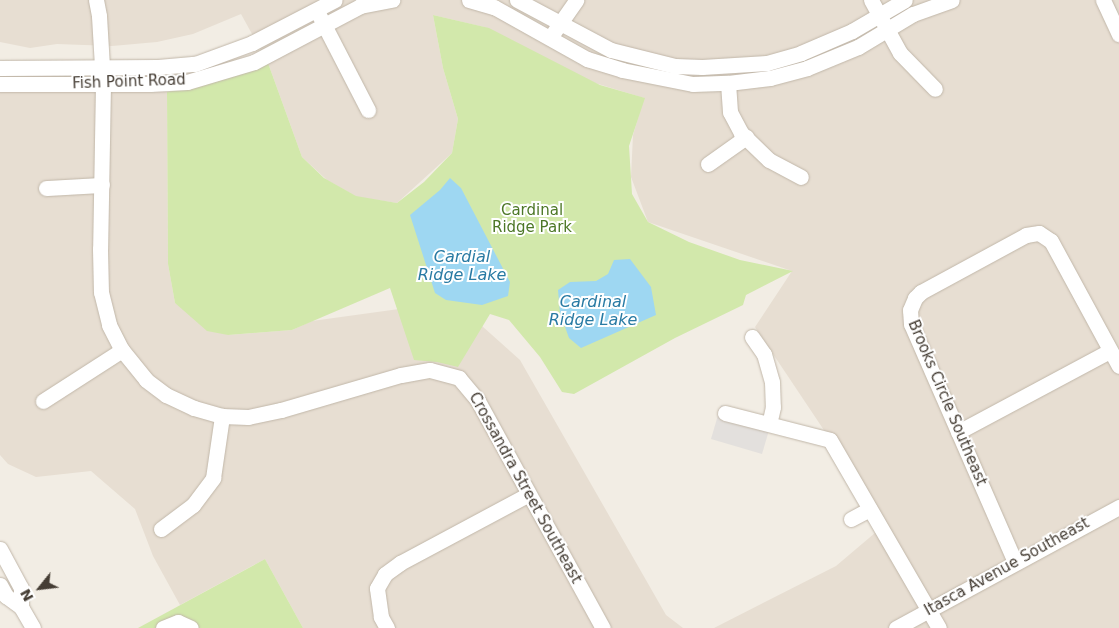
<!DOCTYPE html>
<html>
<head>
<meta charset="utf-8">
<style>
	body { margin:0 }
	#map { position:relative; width:1119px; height:628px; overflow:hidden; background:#f2ede4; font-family:"DejaVu Sans",sans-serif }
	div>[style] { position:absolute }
	.residential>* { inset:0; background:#e7ded2 }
	.green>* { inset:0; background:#d2e8ab }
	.parking>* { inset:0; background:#e3e0dd }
	.water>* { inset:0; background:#9ed7f2 }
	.roads { filter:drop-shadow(0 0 1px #c1b7a9) drop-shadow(0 0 1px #c1b7a9) }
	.minor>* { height:15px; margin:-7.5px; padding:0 7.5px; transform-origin:7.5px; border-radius:7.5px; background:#fff }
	span { translate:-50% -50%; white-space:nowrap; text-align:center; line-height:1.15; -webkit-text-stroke:4px #fff; paint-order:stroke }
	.street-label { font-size:15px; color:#453d34 }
	.park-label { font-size:15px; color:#4c7726 }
	.water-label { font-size:16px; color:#287aa3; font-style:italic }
	.north { position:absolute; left:15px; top:563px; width:50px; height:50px; -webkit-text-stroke:4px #fff; paint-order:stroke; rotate:241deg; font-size:14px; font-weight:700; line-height:20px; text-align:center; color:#453d34 }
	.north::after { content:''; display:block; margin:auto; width:18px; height:22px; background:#453d34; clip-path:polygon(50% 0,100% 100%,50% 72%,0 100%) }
</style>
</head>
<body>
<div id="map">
	<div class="residential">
		<i style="clip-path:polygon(0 0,1119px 0,1119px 628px,714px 628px,836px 566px,882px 527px,868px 496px,755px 327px,792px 271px,648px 222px,631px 177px,633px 135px,644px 98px,595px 83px,484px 27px,433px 15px,443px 68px,458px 119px,452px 153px,397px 203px,357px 197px,327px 180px,302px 157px,268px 63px,241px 14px,193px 34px,157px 42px,112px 46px,57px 44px,30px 48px,0 42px)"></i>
		<i style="clip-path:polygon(89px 89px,167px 92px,168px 264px,175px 303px,228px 335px,292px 330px,312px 321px,399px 309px,482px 326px,520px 360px,666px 615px,683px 628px,303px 628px,265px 559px,180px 605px,153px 556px,135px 509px,91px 471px,36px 477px,8px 464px,0 455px,0 91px)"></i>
	</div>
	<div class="green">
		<i style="clip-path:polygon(433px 15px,489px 28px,600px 85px,645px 98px,629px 146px,632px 194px,648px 222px,689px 242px,740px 260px,793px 271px,746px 295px,743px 305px,675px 338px,574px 394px,562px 392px,540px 357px,509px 320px,490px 314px,458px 367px,437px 362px,414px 360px,390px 288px,292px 330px,228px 335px,207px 331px,175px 303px,168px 264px,167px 92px,199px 86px,268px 63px,302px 157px,324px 178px,356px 196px,397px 203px,424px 182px,452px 153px,458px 119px,443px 68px)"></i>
		<i style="clip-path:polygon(265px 559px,303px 628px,138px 628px)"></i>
	</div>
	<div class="parking">
		<i style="clip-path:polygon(721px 405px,772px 420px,762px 454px,711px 439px)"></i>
	</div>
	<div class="water">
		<i style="clip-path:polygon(450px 178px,461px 188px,510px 282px,508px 296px,482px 305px,446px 300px,435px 293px,410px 215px,440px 190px)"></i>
		<i style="clip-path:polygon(630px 259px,651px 287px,656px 315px,581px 348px,569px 338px,560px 313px,558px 290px,570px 282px,596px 281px,608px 274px,614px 260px)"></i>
	</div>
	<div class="roads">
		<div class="minor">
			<i style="left:96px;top:0;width:16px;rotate:79deg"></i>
			<i style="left:99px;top:16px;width:68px;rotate:86.6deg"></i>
			<i style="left:103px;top:84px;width:165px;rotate:91deg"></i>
			<i style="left:100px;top:249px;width:43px;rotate:88.7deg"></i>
			<i style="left:101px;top:292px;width:34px;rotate:76deg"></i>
			<i style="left:109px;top:325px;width:28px;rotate:63deg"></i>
			<i style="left:122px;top:350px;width:38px;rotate:51deg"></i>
			<i style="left:146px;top:380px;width:25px;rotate:37deg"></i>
			<i style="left:166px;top:395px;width:31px;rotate:25deg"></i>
			<i style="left:194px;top:408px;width:29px;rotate:16deg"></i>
			<i style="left:222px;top:416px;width:26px;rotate:2deg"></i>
			<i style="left:248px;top:417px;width:34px;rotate:-12deg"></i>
			<i style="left:281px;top:410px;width:125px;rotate:-16.3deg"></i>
			<i style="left:401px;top:375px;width:29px;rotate:-10deg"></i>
			<i style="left:430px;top:370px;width:30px;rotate:15deg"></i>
			<i style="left:459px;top:378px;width:30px;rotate:50deg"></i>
			<i style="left:478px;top:401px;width:259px;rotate:61.2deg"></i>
			<i style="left:469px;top:0;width:26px;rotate:16deg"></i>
			<i style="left:494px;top:7px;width:107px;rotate:29.2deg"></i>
			<i style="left:587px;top:59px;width:37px;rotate:17deg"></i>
			<i style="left:622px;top:70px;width:72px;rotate:11.2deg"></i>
			<i style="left:693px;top:84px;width:35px;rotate:-2deg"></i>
			<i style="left:728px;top:83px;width:42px;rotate:-6.8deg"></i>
			<i style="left:770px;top:78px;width:38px;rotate:-15deg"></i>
			<i style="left:807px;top:68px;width:55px;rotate:-22.4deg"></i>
			<i style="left:858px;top:47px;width:64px;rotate:-31deg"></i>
			<i style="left:913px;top:14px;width:41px;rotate:-19.7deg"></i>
			<i style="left:517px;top:0;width:106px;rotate:28deg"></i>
			<i style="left:611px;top:50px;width:66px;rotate:14deg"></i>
			<i style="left:675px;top:66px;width:27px;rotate:2deg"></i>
			<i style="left:702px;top:67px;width:65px;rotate:-3.5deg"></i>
			<i style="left:767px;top:63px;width:35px;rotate:-16deg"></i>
			<i style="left:801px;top:53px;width:56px;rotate:-23.3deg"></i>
			<i style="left:852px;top:31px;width:61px;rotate:-30.3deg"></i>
			<i style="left:871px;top:0;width:60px;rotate:61.3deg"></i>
			<i style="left:900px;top:53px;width:50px;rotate:45.8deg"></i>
			<i style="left:1103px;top:0;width:38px;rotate:65deg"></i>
			<i style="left:319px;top:15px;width:107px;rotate:62.7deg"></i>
			<i style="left:554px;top:32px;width:39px;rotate:-55deg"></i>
			<i style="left:0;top:68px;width:158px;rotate:-0.4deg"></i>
			<i style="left:158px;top:67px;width:37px;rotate:-5deg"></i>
			<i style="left:195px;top:64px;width:61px;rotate:-20.2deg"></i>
			<i style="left:252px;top:43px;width:93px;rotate:-27.4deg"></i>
			<i style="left:728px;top:83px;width:29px;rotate:86deg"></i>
			<i style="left:730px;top:112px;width:24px;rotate:62deg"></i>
			<i style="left:741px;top:133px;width:39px;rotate:44deg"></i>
			<i style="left:769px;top:160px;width:36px;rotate:28deg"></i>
			<i style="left:0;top:84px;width:150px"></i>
			<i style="left:150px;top:84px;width:37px;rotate:-3deg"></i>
			<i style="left:187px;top:82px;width:70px;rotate:-16.6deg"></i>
			<i style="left:254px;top:62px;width:120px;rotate:-27.8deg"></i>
			<i style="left:360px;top:6px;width:33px;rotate:-11deg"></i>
			<i style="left:708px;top:164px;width:47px;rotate:-35.4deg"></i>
			<i style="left:46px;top:188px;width:56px;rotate:-3.1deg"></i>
			<i style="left:752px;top:337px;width:21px;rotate:55deg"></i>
			<i style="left:764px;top:354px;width:29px;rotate:74deg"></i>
			<i style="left:772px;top:382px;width:25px;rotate:88deg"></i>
			<i style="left:773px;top:407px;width:17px;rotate:103deg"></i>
			<i style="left:43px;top:401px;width:94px;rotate:-32.8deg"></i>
			<i style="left:725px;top:413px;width:108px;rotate:14.4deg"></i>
			<i style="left:830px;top:440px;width:217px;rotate:59.9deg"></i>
			<i style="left:958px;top:432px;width:172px;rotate:-28.1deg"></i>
			<i style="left:851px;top:519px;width:21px;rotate:-28deg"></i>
			<i style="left:161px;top:529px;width:40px;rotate:-37deg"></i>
			<i style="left:193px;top:505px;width:34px;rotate:-53deg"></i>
			<i style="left:213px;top:478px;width:63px;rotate:-81.7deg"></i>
			<i style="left:0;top:549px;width:44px;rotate:61.7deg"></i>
			<i style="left:21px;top:588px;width:19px;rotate:90deg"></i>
			<i style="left:1015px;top:562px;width:260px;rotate:-113.6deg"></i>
			<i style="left:911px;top:324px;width:14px;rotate:-94deg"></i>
			<i style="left:910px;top:310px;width:13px;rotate:-67deg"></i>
			<i style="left:915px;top:298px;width:8px;rotate:-45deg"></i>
			<i style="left:921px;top:292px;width:119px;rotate:-28.5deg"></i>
			<i style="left:1026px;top:235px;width:13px;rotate:-9deg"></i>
			<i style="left:1039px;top:233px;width:14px;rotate:34deg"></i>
			<i style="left:1051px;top:241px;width:142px;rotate:61.5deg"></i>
			<i style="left:0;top:585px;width:13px;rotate:61deg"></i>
			<i style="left:6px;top:596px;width:19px;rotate:36deg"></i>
			<i style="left:21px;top:607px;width:24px;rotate:60deg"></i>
			<i style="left:163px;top:628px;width:16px;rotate:-22deg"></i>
			<i style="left:178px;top:622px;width:14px;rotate:25deg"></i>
			<i style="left:387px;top:628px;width:13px;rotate:-119deg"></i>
			<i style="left:381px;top:617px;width:29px;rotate:-98deg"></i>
			<i style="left:377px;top:588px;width:16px;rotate:-60deg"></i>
			<i style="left:385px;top:574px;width:19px;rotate:-36deg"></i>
			<i style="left:400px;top:563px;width:146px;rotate:-28.1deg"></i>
			<i style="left:896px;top:628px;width:254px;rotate:-28.5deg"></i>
		</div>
	</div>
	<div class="street-label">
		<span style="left:129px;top:82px;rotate:-2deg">Fish Point Road</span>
		<span style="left:947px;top:403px;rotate:67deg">Brooks Circle Southeast</span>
		<span style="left:525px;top:488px;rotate:61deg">Crossandra Street Southeast</span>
		<span style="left:1007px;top:567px;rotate:-29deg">Itasca Avenue Southeast</span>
	</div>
	<div class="park-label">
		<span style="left:532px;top:219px">Cardinal<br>Ridge Park</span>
	</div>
	<div class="water-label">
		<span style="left:462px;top:266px">Cardial<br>Ridge Lake</span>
		<span style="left:593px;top:311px">Cardinal<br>Ridge Lake</span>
	</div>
	<div class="north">N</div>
</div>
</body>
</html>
